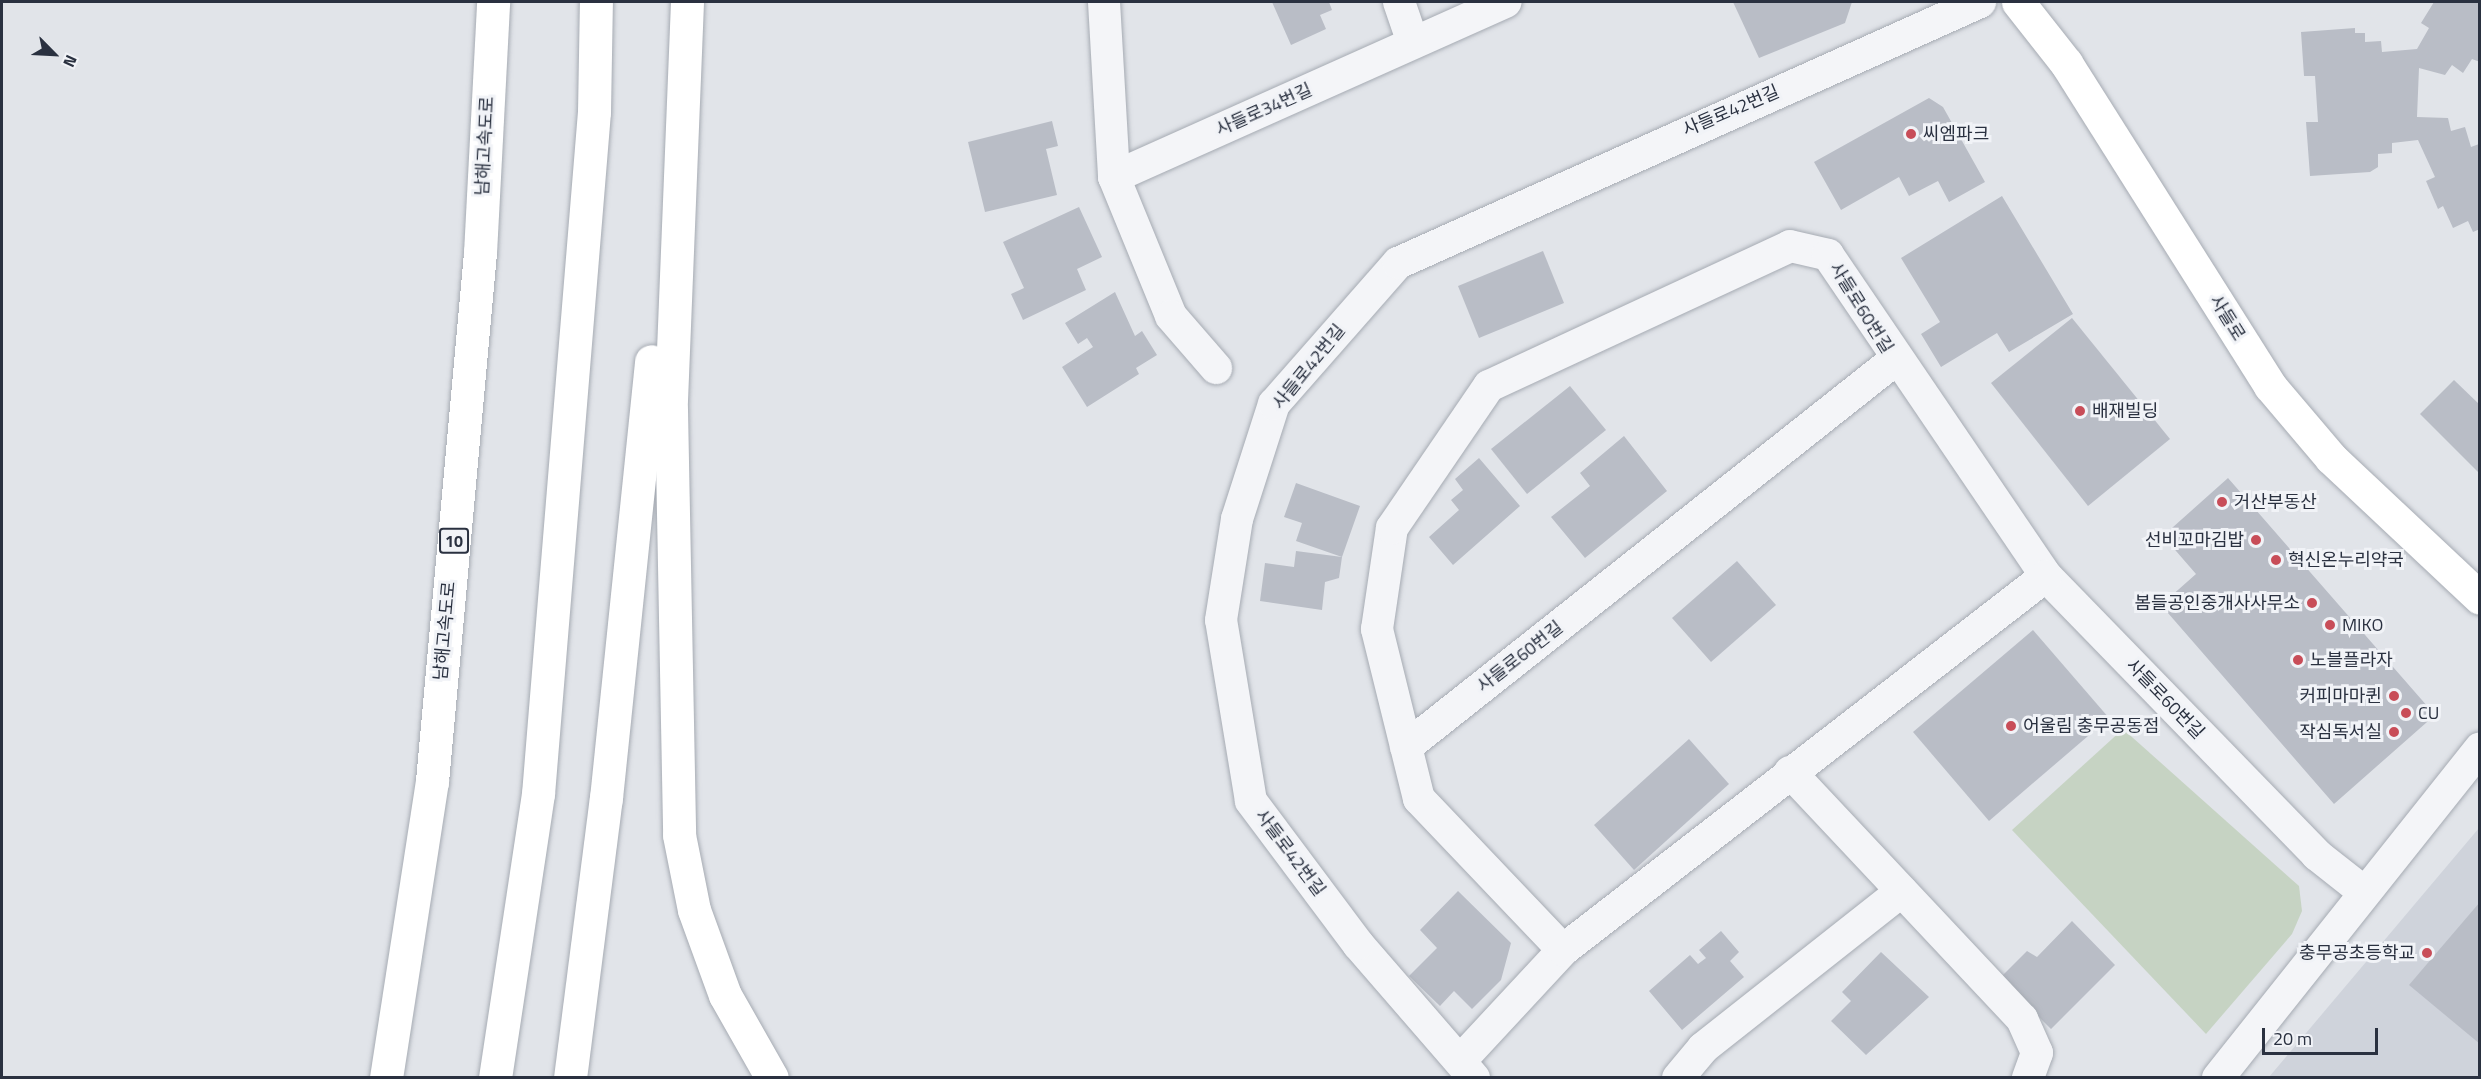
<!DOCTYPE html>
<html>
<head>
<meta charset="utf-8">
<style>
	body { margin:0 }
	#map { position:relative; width:2481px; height:1079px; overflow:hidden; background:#e1e4e9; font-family:"Titillium Web","Noto Sans KR",sans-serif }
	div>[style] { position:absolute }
	.built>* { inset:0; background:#cfd3db }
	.green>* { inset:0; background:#c6d3c3 }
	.building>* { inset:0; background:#b9bdc6 }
	.roads { filter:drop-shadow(0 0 2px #a6abb3) drop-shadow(0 0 2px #a6abb3) }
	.street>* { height:32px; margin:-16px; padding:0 16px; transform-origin:16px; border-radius:16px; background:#f4f5f8 }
	.secondary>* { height:33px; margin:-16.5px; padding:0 16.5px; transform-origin:16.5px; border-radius:16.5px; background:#fff }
	.highway>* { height:33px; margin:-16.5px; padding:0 16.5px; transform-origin:16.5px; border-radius:16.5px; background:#fff }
	.dots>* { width:16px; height:16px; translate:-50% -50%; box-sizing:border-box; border:3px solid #f1f3f7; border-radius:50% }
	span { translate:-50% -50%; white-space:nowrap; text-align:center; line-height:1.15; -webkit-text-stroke:6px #f1f3f7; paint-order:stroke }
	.shield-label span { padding:2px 4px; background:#f1f3f7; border:2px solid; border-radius:4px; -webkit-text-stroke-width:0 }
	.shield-label { font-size:16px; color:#2a3140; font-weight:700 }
	.street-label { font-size:18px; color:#2a3140 }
	.poi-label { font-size:18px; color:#2a3140 }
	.left { translate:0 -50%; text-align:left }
	.right { translate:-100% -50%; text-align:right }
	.frame { position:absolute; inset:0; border:3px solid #2a3140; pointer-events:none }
	.north { position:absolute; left:24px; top:24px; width:60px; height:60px; -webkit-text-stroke:4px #f1f3f7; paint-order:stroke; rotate:114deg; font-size:16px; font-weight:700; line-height:24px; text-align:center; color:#2a3140 }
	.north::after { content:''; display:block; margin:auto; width:21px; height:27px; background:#2a3140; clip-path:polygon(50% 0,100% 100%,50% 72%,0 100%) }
	.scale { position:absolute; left:2262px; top:1028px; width:116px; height:27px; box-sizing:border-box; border:3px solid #2a3140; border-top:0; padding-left:8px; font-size:18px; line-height:21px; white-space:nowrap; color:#2a3140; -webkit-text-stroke:4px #f1f3f7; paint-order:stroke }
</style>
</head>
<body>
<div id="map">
	<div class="built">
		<i style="clip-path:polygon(2479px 828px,2479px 1077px,2269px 1077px)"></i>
	</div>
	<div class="green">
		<i style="clip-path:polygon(2123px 729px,2299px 886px,2302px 911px,2292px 934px,2206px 1034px,2012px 830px)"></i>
	</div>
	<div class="building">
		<i style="clip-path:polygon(1272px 2px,1329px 2px,1332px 10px,1320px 15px,1326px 29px,1291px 45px)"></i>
		<i style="clip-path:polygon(1733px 2px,1852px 2px,1845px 23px,1759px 58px)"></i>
		<i style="clip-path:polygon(2434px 2px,2480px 2px,2480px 62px,2472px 59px,2463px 73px,2452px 65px,2445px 75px,2419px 68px,2417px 117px,2448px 118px,2451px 131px,2465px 127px,2471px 147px,2479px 144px,2480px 229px,2473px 232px,2468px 221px,2453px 228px,2443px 206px,2438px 209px,2426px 181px,2435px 177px,2418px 140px,2392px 143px,2392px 153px,2378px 154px,2378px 167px,2370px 172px,2310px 176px,2306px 122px,2318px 122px,2315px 76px,2304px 76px,2301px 32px,2355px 28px,2355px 33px,2365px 33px,2365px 42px,2381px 41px,2382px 52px,2417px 49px,2429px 28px,2421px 23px)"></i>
		<i style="clip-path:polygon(1929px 98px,1943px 107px,1985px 182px,1949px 202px,1938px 181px,1909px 196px,1899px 177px,1841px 210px,1814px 162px)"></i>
		<i style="clip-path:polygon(1052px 121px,1058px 146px,1046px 149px,1057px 195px,985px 212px,968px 142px)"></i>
		<i style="clip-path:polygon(2002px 196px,2073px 314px,2009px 352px,1997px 333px,1941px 367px,1921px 334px,1940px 322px,1901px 258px)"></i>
		<i style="clip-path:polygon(1079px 207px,1102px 257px,1077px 269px,1086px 290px,1023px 320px,1011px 294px,1024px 288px,1003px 242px)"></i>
		<i style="clip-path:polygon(1543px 251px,1564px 303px,1479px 338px,1458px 286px)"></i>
		<i style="clip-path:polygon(1115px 292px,1135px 336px,1142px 331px,1157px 355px,1136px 368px,1139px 374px,1087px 407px,1062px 367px,1093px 347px,1087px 338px,1078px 344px,1065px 323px)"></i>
		<i style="clip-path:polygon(2072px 318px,2170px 439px,2088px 506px,1991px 383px)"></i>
		<i style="clip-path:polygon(2454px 380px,2480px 405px,2480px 474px,2420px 414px)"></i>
		<i style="clip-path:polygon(1570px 386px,1606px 430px,1527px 494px,1491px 449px)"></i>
		<i style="clip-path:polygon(1624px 436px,1667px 491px,1585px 558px,1551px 517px,1590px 486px,1580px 473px)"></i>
		<i style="clip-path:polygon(1479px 458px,1520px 506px,1453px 565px,1429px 537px,1459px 510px,1451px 500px,1463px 490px,1455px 479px)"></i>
		<i style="clip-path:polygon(2228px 478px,2435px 715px,2334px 804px,2161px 605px,2196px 574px,2163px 536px)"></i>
		<i style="clip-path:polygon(1296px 483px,1360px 506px,1342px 557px,1296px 541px,1302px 523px,1284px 517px)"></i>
		<i style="clip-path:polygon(1296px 551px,1342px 557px,1339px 578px,1325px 582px,1322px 610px,1260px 601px,1265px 563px,1294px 567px)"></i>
		<i style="clip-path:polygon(1737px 561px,1776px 605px,1711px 662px,1672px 618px)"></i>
		<i style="clip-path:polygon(2033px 630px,2109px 718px,1989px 821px,1913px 732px)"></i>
		<i style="clip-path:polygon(1689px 739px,1729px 784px,1634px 870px,1594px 825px)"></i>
		<i style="clip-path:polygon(1458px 891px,1511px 943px,1501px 980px,1472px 1009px,1454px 991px,1440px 1006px,1409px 976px,1437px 948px,1420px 930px)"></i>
		<i style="clip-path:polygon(2480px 902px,2480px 1044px,2409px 985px)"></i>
		<i style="clip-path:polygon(2072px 921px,2115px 965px,2051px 1029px,2000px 978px,2027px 951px,2037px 957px)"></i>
		<i style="clip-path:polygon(1721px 931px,1739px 952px,1730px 961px,1744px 977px,1682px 1030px,1649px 991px,1690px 955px,1698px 964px,1706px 958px,1699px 950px)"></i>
		<i style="clip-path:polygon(1881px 952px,1929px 997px,1866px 1055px,1831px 1021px,1851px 1001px,1842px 992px)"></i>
	</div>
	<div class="roads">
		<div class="street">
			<i style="left:1104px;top:2px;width:175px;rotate:86.7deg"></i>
			<i style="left:1114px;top:177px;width:150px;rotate:67.7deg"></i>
			<i style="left:1171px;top:316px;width:69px;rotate:49.1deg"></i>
			<i style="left:1399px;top:2px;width:43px;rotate:71.1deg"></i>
			<i style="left:1114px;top:177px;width:429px;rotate:-24.1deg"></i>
			<i style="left:1406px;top:747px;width:624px;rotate:-38.36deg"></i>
			<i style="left:1790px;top:772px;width:339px;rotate:46.8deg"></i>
			<i style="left:2022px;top:1019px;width:37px;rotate:66deg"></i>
			<i style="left:2037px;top:1053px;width:27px;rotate:110deg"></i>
			<i style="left:1563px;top:950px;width:209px;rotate:-133.6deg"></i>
			<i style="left:1419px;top:799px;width:175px;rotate:-103.9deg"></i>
			<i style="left:1377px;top:629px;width:102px;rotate:-81.6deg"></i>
			<i style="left:1392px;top:528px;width:172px;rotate:-55.7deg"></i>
			<i style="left:1489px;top:386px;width:332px;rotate:-24.9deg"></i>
			<i style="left:1790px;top:246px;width:39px;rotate:13deg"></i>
			<i style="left:1828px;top:255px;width:388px;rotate:55.8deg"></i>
			<i style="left:2046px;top:576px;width:389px;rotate:45.8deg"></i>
			<i style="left:2317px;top:855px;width:60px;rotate:38.2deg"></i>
			<i style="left:1460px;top:1061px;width:151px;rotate:-47.1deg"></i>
			<i style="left:1563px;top:950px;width:611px;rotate:-37.75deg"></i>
			<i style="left:1474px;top:1078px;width:177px;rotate:-130.9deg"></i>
			<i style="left:1358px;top:944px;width:179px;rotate:-126.8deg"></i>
			<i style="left:1251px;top:801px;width:183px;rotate:-99.4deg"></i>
			<i style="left:1221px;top:620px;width:102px;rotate:-81deg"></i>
			<i style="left:1237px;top:519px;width:121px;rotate:-72.2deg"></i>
			<i style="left:1274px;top:404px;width:188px;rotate:-48.7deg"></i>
			<i style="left:1398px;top:263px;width:638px;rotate:-24.15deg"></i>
			<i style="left:1678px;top:1078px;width:39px;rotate:-50deg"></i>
			<i style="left:1703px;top:1048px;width:253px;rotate:-38.3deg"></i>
			<i style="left:2218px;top:1078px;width:421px;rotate:-51.5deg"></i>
		</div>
		<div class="secondary">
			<i style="left:2018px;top:2px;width:78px;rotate:51.8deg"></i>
			<i style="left:2066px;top:63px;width:382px;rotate:57.7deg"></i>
			<i style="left:2270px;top:386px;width:94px;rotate:49.7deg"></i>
			<i style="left:2331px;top:458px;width:204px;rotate:43.2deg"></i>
		</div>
		<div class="highway">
			<i style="left:687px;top:2px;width:407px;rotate:92.3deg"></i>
			<i style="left:671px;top:409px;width:426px;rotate:88.9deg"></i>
			<i style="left:679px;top:835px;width:76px;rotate:78.7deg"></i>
			<i style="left:694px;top:910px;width:90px;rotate:70deg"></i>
			<i style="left:725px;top:995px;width:95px;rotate:60.5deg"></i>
			<i style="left:386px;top:1078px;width:301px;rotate:-81.2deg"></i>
			<i style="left:432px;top:781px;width:530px;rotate:-84.81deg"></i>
			<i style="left:480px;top:253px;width:251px;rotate:-87deg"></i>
			<i style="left:495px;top:1078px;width:287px;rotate:-81.4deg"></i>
			<i style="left:538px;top:794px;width:684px;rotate:-85.31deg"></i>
			<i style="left:594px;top:112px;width:110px;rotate:-89deg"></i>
			<i style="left:570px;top:1078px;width:282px;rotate:-82.7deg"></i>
			<i style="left:606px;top:798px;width:439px;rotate:-84.1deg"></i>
		</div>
	</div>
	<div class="dots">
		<i style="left:1911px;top:134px;background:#c84d58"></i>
		<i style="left:2080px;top:411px;background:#c84d58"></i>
		<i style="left:2222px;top:502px;background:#c84d58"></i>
		<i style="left:2256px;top:540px;background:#c84d58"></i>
		<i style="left:2276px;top:560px;background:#c84d58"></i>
		<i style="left:2312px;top:603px;background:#c84d58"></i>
		<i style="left:2330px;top:625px;background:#c84d58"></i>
		<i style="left:2298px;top:660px;background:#c84d58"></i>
		<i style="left:2394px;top:696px;background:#c84d58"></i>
		<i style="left:2406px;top:713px;background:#c84d58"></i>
		<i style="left:2011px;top:726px;background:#c84d58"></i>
		<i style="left:2394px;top:732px;background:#c84d58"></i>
		<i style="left:2427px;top:953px;background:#c84d58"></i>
	</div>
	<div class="shield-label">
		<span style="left:454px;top:541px">10</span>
	</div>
	<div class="street-label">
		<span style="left:1264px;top:110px;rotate:-24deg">사들로34번길</span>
		<span style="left:1731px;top:111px;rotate:-23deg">사들로42번길</span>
		<span style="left:485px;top:146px;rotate:-87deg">남해고속도로</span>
		<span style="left:1861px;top:308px;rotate:58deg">사들로60번길</span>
		<span style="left:2227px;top:318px;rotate:58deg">사들로</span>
		<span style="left:1309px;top:367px;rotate:-51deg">사들로42번길</span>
		<span style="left:445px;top:631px;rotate:-85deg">남해고속도로</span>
		<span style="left:1520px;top:657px;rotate:-38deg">사들로60번길</span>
		<span style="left:2165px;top:699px;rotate:46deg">사들로60번길</span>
		<span style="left:1290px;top:853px;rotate:53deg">사들로42번길</span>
	</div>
	<div class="poi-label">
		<span class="left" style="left:1923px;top:134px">씨엠파크</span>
		<span class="left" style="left:2092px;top:411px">배재빌딩</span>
		<span class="left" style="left:2234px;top:502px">거산부동산</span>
		<span class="right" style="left:2244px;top:540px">선비꼬마김밥</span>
		<span class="left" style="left:2288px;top:560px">혁신온누리약국</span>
		<span class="right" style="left:2300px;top:603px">봄들공인중개사사무소</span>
		<span class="left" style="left:2342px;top:625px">MIKO</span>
		<span class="left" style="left:2310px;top:660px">노블플라자</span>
		<span class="right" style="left:2382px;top:696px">커피마마퀸</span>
		<span class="left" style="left:2418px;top:713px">CU</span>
		<span class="left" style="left:2023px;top:726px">어울림 충무공동점</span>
		<span class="right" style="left:2382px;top:732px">작심독서실</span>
		<span class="right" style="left:2415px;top:953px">충무공초등학교</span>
	</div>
	<div class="frame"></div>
	<div class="north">N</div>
	<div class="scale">20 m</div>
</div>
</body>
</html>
